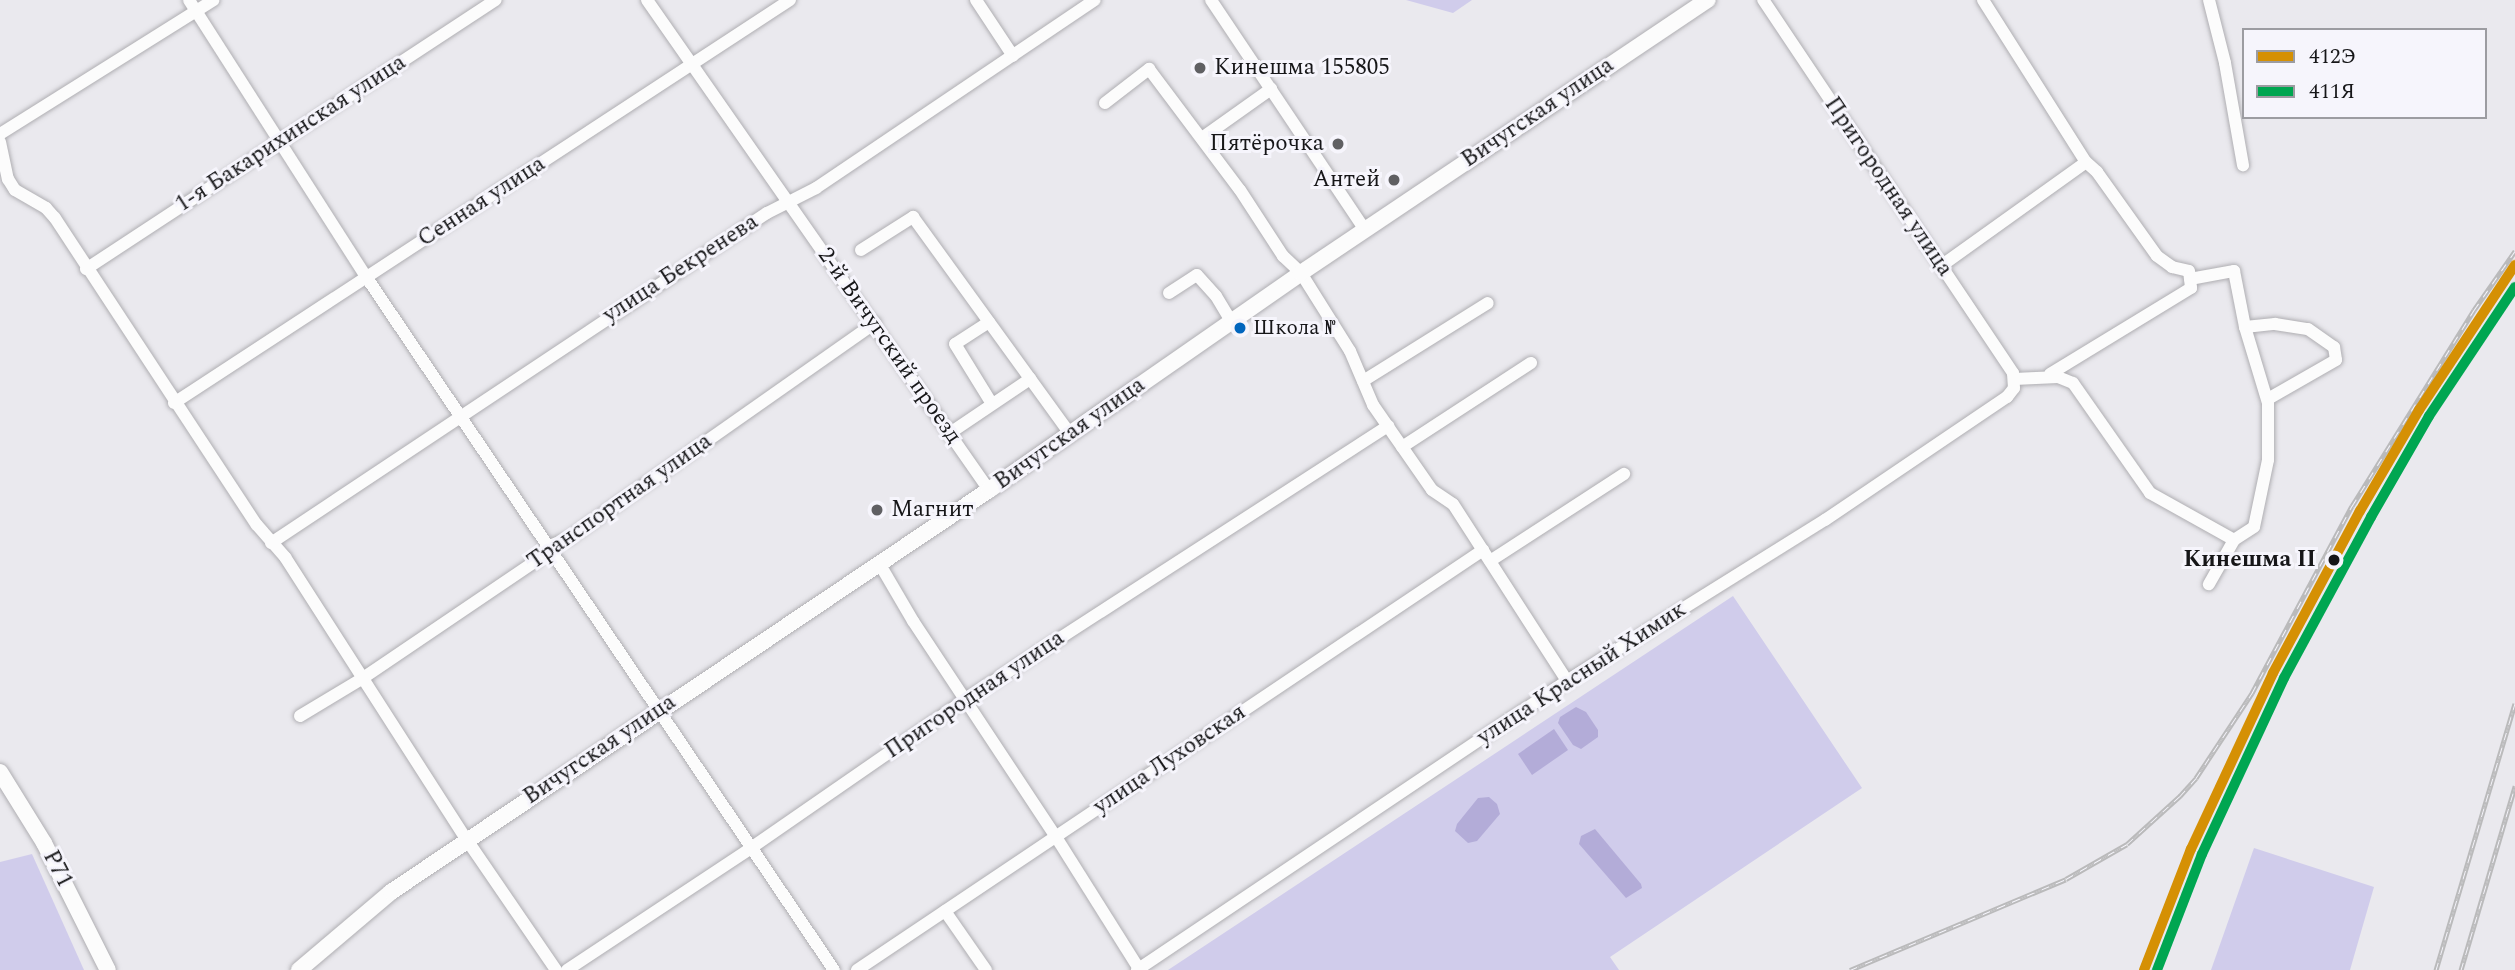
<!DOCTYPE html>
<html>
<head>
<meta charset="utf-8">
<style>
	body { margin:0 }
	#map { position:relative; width:2515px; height:970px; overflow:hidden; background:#eae9ee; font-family:Spectral,serif }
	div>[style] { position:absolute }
	.green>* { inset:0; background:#d0cceb }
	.water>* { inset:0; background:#b3acd8 }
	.roads { filter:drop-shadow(0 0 2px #afaeb2) drop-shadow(0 0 2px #afaeb2) }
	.minor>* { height:12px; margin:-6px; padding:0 6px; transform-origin:6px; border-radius:6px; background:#fcfcfc }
	.major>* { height:16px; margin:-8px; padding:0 8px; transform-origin:8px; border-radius:8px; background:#fcfcfc }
	.rail>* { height:5px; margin-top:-2.5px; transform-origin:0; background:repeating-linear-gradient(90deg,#f6f5fc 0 8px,#bababb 0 16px); box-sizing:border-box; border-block:2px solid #bababb }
	.rail-1>* { height:10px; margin:-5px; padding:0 5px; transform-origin:5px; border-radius:5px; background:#d59004 }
	.rail-2>* { height:10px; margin:-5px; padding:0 5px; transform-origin:5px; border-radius:5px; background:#00a651 }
	.dots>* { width:19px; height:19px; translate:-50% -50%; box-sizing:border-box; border:4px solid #f6f5fc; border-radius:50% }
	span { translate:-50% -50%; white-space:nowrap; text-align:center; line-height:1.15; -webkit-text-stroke:6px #f6f5fc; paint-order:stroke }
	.bus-label { font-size:21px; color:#161618 }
	.left { translate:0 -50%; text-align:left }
	.poi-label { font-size:23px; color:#161618 }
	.right { translate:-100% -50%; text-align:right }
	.street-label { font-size:23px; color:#161618 }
	.stop-label { font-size:23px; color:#161618; font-weight:700 }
	.legend { position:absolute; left:2242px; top:28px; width:245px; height:91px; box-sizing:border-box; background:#f6f5fc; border:2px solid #9c9ca1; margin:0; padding:9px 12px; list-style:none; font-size:21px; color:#161618 }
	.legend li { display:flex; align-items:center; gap:14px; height:35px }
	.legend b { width:35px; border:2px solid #9c9ca1 }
</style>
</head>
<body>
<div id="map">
	<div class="green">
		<i style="clip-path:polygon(1406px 0,1472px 0,1453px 13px)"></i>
		<i style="clip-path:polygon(1733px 596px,1862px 788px,1610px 957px,1619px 970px,1168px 970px)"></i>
		<i style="clip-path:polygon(2254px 848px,2374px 887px,2350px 970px,2211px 970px)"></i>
		<i style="clip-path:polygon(32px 854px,84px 970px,0 970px,0 862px)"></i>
	</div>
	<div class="water">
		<i style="clip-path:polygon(1576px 707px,1586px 712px,1598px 730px,1598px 737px,1581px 749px,1573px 745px,1558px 723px,1560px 717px)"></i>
		<i style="clip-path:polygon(1554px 729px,1568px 750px,1532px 775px,1518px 754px)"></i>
		<i style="clip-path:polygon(1489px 797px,1497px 804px,1500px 814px,1477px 841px,1468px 843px,1455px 831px,1457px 824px,1478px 798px)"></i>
		<i style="clip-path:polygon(1595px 829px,1641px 884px,1642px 888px,1626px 898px,1579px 844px,1581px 836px)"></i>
	</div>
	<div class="roads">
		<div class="minor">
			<i style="left:189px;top:0;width:330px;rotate:57.4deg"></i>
			<i style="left:367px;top:278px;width:835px;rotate:55.99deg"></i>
			<i style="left:647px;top:0;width:598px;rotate:55.09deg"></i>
			<i style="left:976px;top:0;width:67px;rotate:56.5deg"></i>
			<i style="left:1211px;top:0;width:277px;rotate:56.2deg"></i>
			<i style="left:1983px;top:0;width:192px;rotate:57.6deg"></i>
			<i style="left:2086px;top:162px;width:15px;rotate:42deg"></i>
			<i style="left:2097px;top:172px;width:103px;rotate:54.5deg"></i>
			<i style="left:2157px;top:256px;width:19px;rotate:36deg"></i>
			<i style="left:2172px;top:267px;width:17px;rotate:13deg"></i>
			<i style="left:2189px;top:271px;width:17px;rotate:83deg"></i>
			<i style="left:2191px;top:288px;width:165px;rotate:148.6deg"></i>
			<i style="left:2209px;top:0;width:65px;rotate:75.7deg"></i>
			<i style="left:2225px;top:63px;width:104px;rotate:80deg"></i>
			<i style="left:1105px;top:103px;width:56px;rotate:-37.7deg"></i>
			<i style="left:1149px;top:69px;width:151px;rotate:53.1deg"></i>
			<i style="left:1240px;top:190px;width:79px;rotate:56.9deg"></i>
			<i style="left:1283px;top:256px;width:25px;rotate:43deg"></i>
			<i style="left:1301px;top:273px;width:92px;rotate:57.9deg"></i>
			<i style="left:1350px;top:351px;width:59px;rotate:66.9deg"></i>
			<i style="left:1373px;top:405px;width:103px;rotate:55.2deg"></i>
			<i style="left:1432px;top:490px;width:25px;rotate:34deg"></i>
			<i style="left:1453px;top:504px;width:211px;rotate:57.2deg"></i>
			<i style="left:0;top:134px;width:252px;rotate:-32.1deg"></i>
			<i style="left:1202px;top:138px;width:85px;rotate:-35.4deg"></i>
			<i style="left:0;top:142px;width:38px;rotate:78deg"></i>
			<i style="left:8px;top:179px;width:13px;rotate:58deg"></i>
			<i style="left:15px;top:190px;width:36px;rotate:30deg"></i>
			<i style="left:46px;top:208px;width:13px;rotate:48deg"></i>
			<i style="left:55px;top:218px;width:367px;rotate:56.7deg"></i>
			<i style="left:257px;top:525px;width:43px;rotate:48.8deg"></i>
			<i style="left:285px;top:557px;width:336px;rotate:57.3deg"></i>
			<i style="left:467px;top:840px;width:158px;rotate:55.6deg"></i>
			<i style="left:861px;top:250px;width:62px;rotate:-32.4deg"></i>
			<i style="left:913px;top:217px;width:268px;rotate:54.1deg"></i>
			<i style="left:1941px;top:266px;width:178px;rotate:-35.6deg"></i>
			<i style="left:86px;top:269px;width:490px;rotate:-33.3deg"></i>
			<i style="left:2190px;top:279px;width:45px;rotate:-10.3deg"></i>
			<i style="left:2234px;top:271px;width:57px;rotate:78.9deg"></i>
			<i style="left:2245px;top:327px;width:30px;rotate:-6deg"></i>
			<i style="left:2275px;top:324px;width:33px;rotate:9deg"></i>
			<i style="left:2308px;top:329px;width:32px;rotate:35deg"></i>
			<i style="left:2334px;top:347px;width:13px;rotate:81deg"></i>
			<i style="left:2336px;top:360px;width:78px;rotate:150.2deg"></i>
			<i style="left:2268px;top:399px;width:61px;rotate:90deg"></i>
			<i style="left:2268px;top:460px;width:68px;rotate:101.8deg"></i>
			<i style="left:2254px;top:527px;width:24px;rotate:147deg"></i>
			<i style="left:1169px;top:293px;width:33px;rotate:-33deg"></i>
			<i style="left:1197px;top:275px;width:28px;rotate:48deg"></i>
			<i style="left:1216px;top:296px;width:29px;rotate:59deg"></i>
			<i style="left:989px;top:322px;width:40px;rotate:147.1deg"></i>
			<i style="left:955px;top:344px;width:70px;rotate:58.3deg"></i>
			<i style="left:2245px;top:327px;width:79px;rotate:73.2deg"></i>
			<i style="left:2014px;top:379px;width:44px;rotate:-2.6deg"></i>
			<i style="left:2058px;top:377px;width:16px;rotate:22deg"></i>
			<i style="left:2073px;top:383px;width:134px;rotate:55deg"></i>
			<i style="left:2150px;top:493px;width:96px;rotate:29.2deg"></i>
			<i style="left:2234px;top:540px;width:51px;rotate:119.6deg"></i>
			<i style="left:1363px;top:381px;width:147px;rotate:-32deg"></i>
			<i style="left:174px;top:403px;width:736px;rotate:-33.19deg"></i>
			<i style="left:950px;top:433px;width:97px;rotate:-34deg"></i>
			<i style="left:1402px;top:447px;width:154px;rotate:-33.1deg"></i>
			<i style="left:271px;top:543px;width:596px;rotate:-33.64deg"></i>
			<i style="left:767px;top:213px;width:55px;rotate:-27deg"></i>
			<i style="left:816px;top:188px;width:336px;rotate:-34deg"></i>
			<i style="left:1490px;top:561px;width:160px;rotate:-33deg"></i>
			<i style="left:879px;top:563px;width:67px;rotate:59.6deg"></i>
			<i style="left:913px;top:621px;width:259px;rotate:56.5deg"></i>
			<i style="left:1056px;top:837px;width:156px;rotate:57.8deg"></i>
			<i style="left:300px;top:716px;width:74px;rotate:-31.1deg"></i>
			<i style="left:363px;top:678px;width:210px;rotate:-34.1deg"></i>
			<i style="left:537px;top:560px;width:16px;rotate:-52deg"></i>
			<i style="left:547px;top:547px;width:24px;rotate:-22deg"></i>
			<i style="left:569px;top:538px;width:374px;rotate:-35.1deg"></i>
			<i style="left:945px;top:911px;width:72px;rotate:55.2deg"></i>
			<i style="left:567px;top:970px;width:221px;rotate:-33.5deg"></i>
			<i style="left:751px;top:848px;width:262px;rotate:-34.7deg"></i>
			<i style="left:966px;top:699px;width:503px;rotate:-32.9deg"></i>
			<i style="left:857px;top:970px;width:754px;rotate:-33.86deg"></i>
			<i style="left:1137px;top:970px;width:518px;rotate:-33.9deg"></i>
			<i style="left:1567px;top:681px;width:304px;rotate:-32deg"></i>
			<i style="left:1825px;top:520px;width:220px;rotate:-34.1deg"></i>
			<i style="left:2007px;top:397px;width:11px;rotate:-52deg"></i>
			<i style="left:2014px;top:388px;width:15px;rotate:-94deg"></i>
			<i style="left:2013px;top:373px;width:449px;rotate:-123.8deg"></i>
		</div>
		<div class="major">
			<i style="left:0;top:772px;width:84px;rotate:58.2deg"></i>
			<i style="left:44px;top:843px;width:142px;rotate:63.3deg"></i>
			<i style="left:299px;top:970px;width:121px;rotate:-40.3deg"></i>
			<i style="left:391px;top:892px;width:721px;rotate:-33.91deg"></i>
			<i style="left:989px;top:490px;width:380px;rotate:-34.8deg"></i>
			<i style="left:1301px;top:273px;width:490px;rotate:-33.9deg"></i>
		</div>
	</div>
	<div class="rail">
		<i style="left:1850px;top:970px;width:234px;rotate:-22.8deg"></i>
		<i style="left:2066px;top:879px;width:70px;rotate:-29.8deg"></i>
		<i style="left:2127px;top:844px;width:72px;rotate:-42.2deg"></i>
		<i style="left:2180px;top:796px;width:24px;rotate:-48deg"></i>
		<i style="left:2196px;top:778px;width:102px;rotate:-56.6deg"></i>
		<i style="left:2252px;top:693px;width:212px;rotate:-61.9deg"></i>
		<i style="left:2352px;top:506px;width:231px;rotate:-58.1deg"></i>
		<i style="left:2474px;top:310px;width:72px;rotate:-55.2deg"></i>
		<i style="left:2436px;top:970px;width:278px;rotate:-73.5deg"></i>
		<i style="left:2461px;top:970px;width:192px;rotate:-73.6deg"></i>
	</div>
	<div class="rail-1">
		<i style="left:2144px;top:970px;width:130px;rotate:-68.8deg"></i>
		<i style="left:2191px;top:849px;width:194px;rotate:-65deg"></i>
		<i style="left:2273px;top:673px;width:184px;rotate:-61.8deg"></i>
		<i style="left:2360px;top:511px;width:117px;rotate:-59.7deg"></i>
		<i style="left:2419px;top:410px;width:174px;rotate:-56.5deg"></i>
	</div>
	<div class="rail-2">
		<i style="left:2157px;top:970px;width:124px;rotate:-68.8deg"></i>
		<i style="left:2202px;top:854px;width:194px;rotate:-65deg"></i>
		<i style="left:2284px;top:678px;width:183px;rotate:-61.6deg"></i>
		<i style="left:2371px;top:517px;width:116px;rotate:-60.1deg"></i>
		<i style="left:2429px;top:416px;width:155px;rotate:-56.3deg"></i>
	</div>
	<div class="dots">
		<i style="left:1200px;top:68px;background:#606063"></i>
		<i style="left:1338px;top:144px;background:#606063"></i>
		<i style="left:1394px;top:180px;background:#606063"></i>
		<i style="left:1240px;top:328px;background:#0065bd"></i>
		<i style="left:877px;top:510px;background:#606063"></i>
		<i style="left:2334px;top:560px;background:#161618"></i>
	</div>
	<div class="bus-label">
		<span class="left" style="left:1253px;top:328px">Школа №</span>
	</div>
	<div class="poi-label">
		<span class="left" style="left:1214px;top:68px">Кинешма 155805</span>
		<span class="right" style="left:1324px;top:144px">Пятёрочка</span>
		<span class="right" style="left:1380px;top:180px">Антей</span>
		<span class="left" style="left:891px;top:510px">Магнит</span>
	</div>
	<div class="street-label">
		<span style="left:1538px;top:113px;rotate:-34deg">Вичугская улица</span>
		<span style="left:291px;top:134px;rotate:-33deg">1-я Бакарихинская улица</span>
		<span style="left:1888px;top:187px;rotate:56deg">Пригородная улица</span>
		<span style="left:482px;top:202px;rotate:-33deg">Сенная улица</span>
		<span style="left:681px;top:269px;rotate:-33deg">улица Бекренева</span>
		<span style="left:889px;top:346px;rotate:55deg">2-й Вичугский проезд</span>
		<span style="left:1070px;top:434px;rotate:-35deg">Вичугская улица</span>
		<span style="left:620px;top:502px;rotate:-35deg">Транспортная улица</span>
		<span style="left:1582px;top:674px;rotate:-33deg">улица Красный Химик</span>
		<span style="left:975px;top:695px;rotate:-34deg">Пригородная улица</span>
		<span style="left:600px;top:750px;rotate:-34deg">Вичугская улица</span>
		<span style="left:1170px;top:760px;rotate:-34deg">улица Луховская</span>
		<span style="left:57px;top:869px;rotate:63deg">Р71</span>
	</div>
	<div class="stop-label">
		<span class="right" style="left:2316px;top:560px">Кинешма II</span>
	</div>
	<ul class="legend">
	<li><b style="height:9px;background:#d59004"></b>412Э</li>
	<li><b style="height:9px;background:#00a651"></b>411Я</li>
	</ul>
</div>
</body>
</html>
